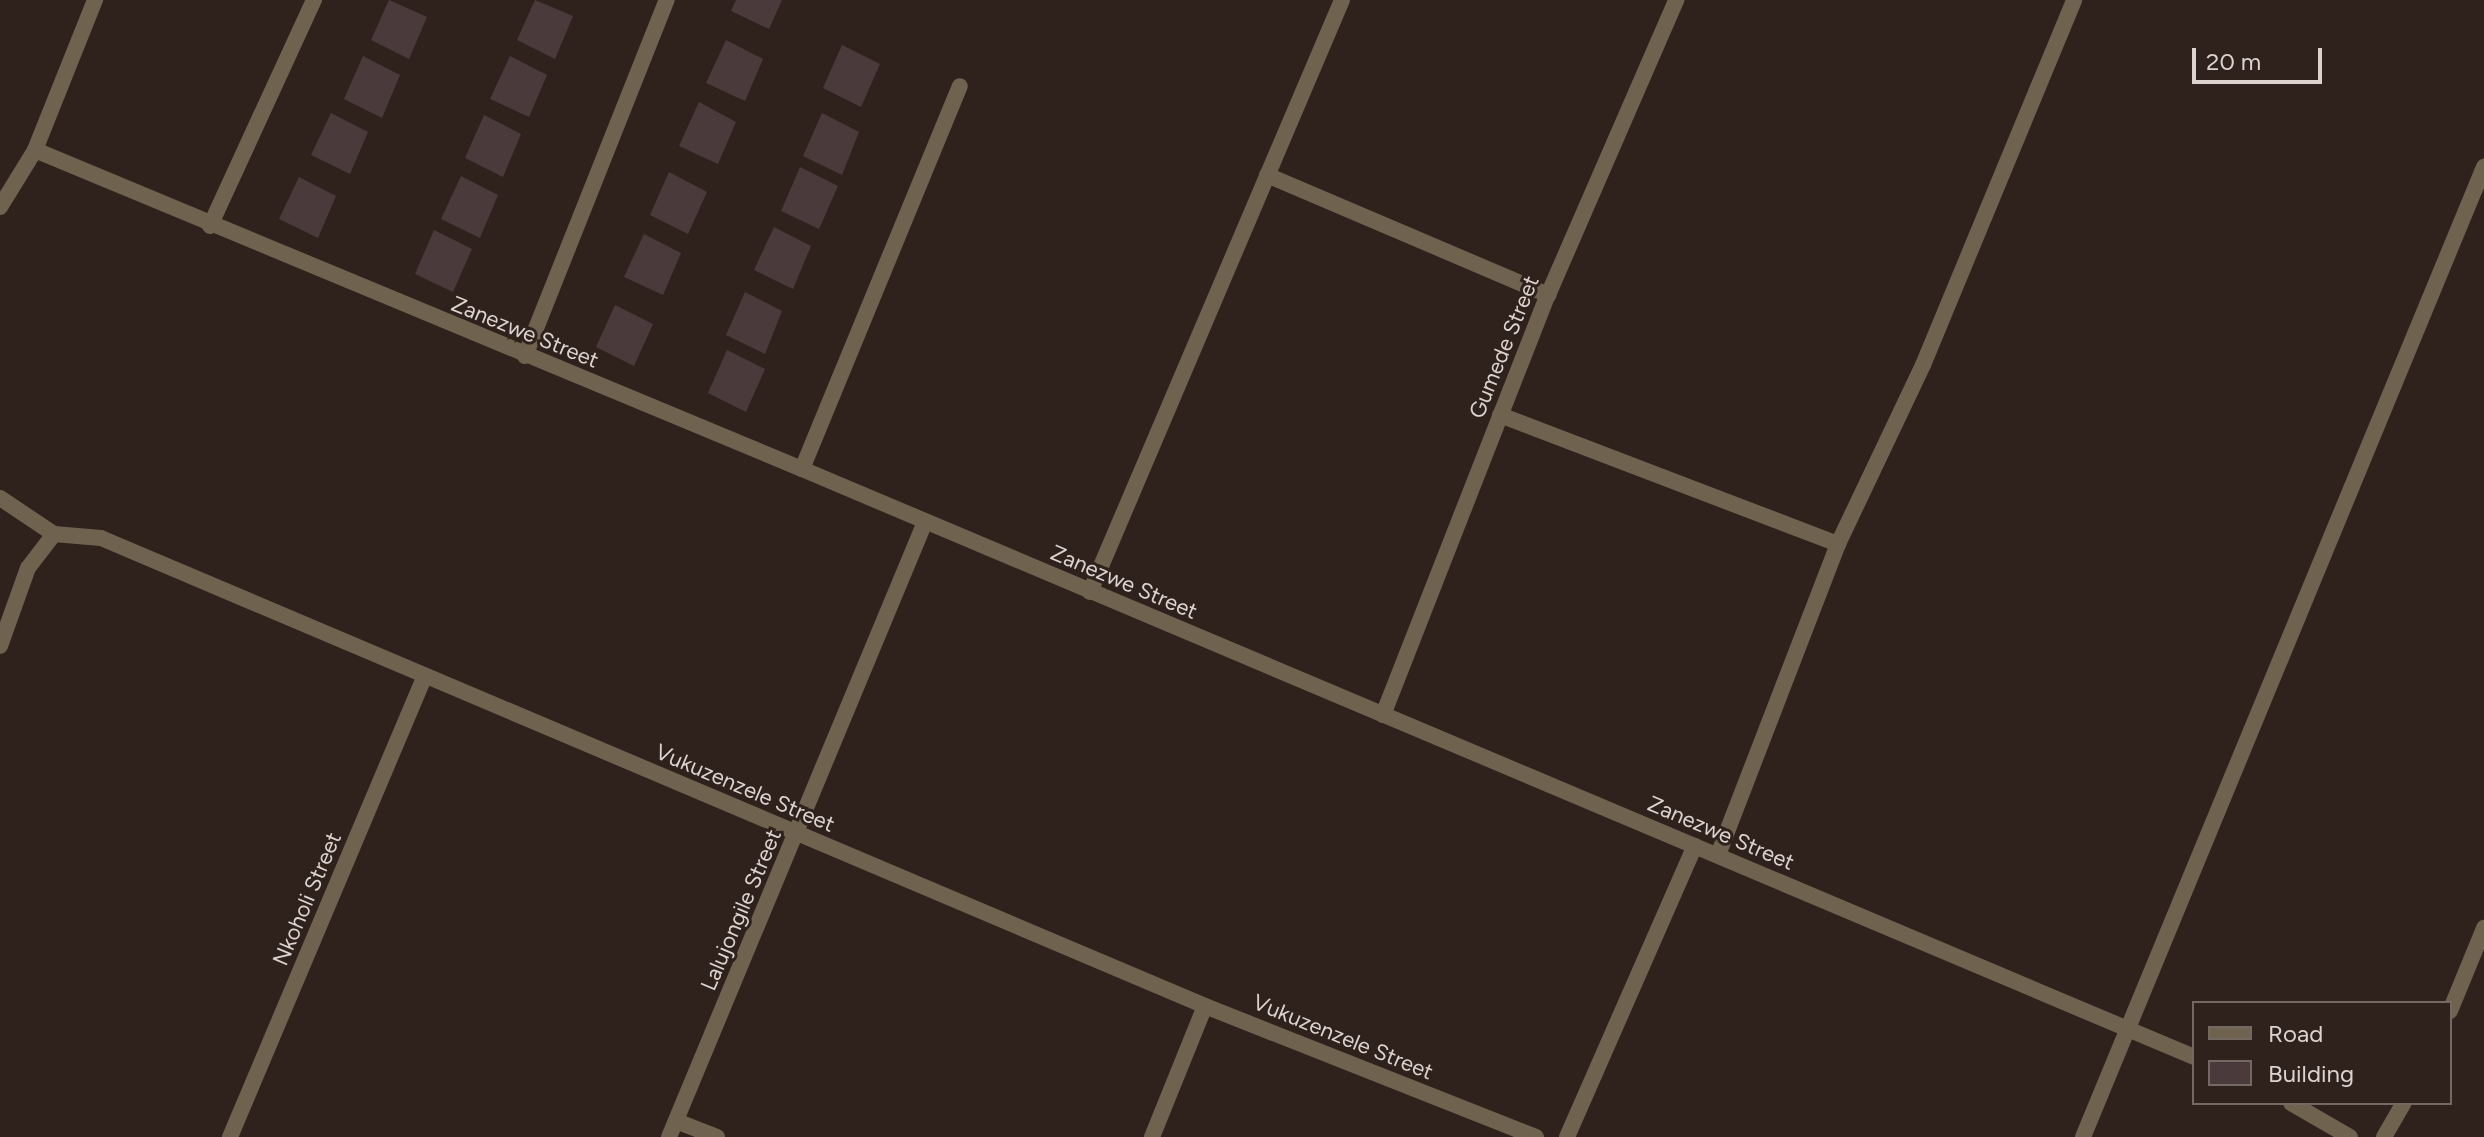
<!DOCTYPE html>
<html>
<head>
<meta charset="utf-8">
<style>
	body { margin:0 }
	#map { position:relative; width:2484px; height:1137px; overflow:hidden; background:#2f221c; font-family:Figtree,sans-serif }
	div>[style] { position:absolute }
	.building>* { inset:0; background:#4b3a3c }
	.service>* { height:16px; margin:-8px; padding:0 8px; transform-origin:8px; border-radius:8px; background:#6f624f }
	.minor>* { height:16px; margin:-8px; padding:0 8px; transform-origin:8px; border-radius:8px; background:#6f624f }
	span { translate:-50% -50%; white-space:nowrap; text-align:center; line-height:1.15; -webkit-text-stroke:6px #2f221c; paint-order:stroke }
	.street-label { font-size:22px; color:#dcd2ce }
	.legend { position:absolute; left:2192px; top:1001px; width:260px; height:104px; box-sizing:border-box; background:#2f221c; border:2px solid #746863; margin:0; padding:10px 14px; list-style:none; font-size:24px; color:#dcd2ce }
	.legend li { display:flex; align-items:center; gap:16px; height:40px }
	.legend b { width:40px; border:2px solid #746863 }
	.scale { position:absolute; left:2192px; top:48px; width:130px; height:36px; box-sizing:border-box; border:4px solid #dcd2ce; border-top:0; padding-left:10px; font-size:24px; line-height:28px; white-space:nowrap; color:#dcd2ce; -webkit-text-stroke:6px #2f221c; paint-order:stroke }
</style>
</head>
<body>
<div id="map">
	<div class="building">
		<i style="clip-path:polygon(389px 0,427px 17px,409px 59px,371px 40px)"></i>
		<i style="clip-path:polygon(535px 0,573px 16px,555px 59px,517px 40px)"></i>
		<i style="clip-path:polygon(736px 0,782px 0,769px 29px,731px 11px)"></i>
		<i style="clip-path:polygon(726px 40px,763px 59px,745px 101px,706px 83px)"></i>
		<i style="clip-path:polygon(842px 45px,880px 64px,861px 107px,823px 88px)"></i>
		<i style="clip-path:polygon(363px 56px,400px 75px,382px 118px,344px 99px)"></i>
		<i style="clip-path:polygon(510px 56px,547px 75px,529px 117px,490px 99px)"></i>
		<i style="clip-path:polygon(699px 102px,736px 122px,718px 164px,679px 146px)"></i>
		<i style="clip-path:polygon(331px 113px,368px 132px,350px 174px,311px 155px)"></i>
		<i style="clip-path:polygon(822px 113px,859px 132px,842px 175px,803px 156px)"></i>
		<i style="clip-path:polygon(484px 115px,521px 134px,503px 177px,465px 158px)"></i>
		<i style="clip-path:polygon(800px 167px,838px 186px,819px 229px,781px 211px)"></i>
		<i style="clip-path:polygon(669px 172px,707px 192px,688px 234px,650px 215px)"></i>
		<i style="clip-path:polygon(461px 176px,498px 195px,480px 238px,441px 219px)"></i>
		<i style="clip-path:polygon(299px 177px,336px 196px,318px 238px,279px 219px)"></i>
		<i style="clip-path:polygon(774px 227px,811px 246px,793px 289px,754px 270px)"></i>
		<i style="clip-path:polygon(434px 230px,472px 249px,453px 292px,415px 274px)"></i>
		<i style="clip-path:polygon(644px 234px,681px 253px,663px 295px,624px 277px)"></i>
		<i style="clip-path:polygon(745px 292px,782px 311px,765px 354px,726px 335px)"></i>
		<i style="clip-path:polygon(615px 305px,653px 324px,634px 366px,596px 347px)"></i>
		<i style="clip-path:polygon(727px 350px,765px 369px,746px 412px,708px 393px)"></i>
	</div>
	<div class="service">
		<i style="left:1267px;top:175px;width:306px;rotate:23.1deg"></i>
		<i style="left:525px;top:356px;width:383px;rotate:-68.3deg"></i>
		<i style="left:1500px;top:415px;width:362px;rotate:20.9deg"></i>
		<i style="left:802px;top:469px;width:414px;rotate:-67.6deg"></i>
		<i style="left:0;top:498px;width:65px;rotate:33.7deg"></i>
		<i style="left:1090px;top:592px;width:643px;rotate:-66.94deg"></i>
		<i style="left:1718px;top:855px;width:333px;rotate:-68.9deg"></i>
		<i style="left:1838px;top:544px;width:198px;rotate:-64.6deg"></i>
		<i style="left:1923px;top:365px;width:395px;rotate:-67.5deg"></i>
		<i style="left:676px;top:1121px;width:44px;rotate:21.3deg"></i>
		<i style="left:1567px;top:1137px;width:318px;rotate:-66.3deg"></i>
		<i style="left:2083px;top:1137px;width:1050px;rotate:-67.54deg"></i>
	</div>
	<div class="minor">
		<i style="left:35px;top:150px;width:831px;rotate:22.58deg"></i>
		<i style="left:802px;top:469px;width:1511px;rotate:22.9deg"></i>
		<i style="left:0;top:207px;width:67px;rotate:-58.4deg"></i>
		<i style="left:35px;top:150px;width:162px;rotate:-68.2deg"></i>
		<i style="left:210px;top:226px;width:249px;rotate:-65.3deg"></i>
		<i style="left:0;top:646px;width:83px;rotate:-70.3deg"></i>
		<i style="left:28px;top:568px;width:43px;rotate:-52.6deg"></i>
		<i style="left:54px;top:534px;width:47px;rotate:4.9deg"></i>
		<i style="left:101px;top:538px;width:1199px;rotate:22.97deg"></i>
		<i style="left:1205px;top:1006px;width:356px;rotate:21.6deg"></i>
		<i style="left:1383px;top:715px;width:451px;rotate:-68.6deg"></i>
		<i style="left:1548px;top:295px;width:322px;rotate:-66.5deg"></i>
		<i style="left:2450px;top:1011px;width:90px;rotate:-67.7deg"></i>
		<i style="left:2291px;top:1103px;width:68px;rotate:30deg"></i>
		<i style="left:230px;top:1137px;width:499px;rotate:-67.1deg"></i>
		<i style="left:669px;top:1137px;width:666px;rotate:-67.4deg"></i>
		<i style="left:1152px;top:1137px;width:141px;rotate:-68deg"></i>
		<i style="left:2384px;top:1137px;width:39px;rotate:-60deg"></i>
	</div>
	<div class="street-label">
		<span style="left:525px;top:332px;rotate:22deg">Zanezwe Street</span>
		<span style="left:1504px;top:347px;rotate:-68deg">Gumede Street</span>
		<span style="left:1124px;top:582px;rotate:23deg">Zanezwe Street</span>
		<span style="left:745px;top:788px;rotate:23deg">Vukuzenzele Street</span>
		<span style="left:1721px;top:833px;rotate:23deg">Zanezwe Street</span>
		<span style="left:307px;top:899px;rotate:-67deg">Nkoholi Street</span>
		<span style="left:741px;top:910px;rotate:-67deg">Lalujongile Street</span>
		<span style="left:1343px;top:1037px;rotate:22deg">Vukuzenzele Street</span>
	</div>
	<ul class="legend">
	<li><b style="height:10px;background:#6f624f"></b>Road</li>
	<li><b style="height:22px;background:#4b3a3c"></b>Building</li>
	</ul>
	<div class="scale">20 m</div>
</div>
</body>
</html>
